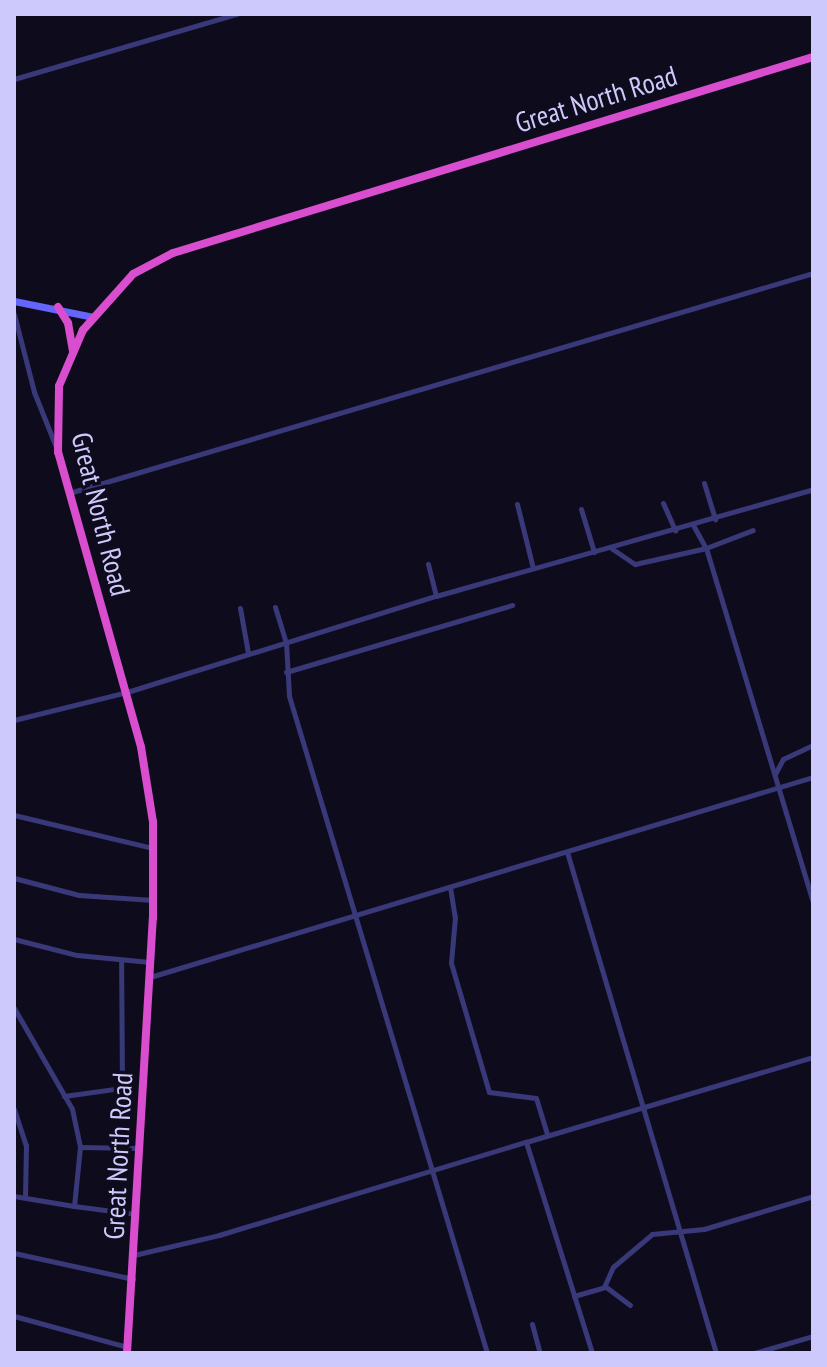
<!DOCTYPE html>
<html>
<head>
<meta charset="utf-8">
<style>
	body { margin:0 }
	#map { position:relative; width:827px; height:1367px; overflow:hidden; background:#0e0c1c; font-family:"PT Sans Narrow",sans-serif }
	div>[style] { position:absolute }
	.minor>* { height:5px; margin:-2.5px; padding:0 2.5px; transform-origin:2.5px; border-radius:2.5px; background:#39397a }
	.secondary>* { height:7px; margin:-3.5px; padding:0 3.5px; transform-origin:3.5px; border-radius:3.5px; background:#6465fa }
	.trunk>* { height:8px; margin:-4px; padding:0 4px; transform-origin:4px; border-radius:4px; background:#d84ece }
	span { translate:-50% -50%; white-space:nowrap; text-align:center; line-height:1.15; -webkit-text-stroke:7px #0e0c1c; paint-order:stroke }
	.street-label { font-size:28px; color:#cec9fd }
	.frame { position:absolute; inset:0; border:16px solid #cec9fd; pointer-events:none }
</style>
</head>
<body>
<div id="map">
	<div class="minor">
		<i style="left:14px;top:79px;width:232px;rotate:-16.3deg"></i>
		<i style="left:14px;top:314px;width:81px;rotate:75.6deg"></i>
		<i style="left:34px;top:392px;width:59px;rotate:68.2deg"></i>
		<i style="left:704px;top:483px;width:38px;rotate:73deg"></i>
		<i style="left:69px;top:493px;width:776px;rotate:-16.47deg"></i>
		<i style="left:663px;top:503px;width:30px;rotate:66deg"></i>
		<i style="left:517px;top:504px;width:66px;rotate:76deg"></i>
		<i style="left:581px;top:509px;width:45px;rotate:73.2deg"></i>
		<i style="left:693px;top:525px;width:26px;rotate:61deg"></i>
		<i style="left:706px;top:548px;width:370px;rotate:73.2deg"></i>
		<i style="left:611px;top:548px;width:29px;rotate:34deg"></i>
		<i style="left:635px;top:564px;width:73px;rotate:-12.7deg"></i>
		<i style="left:706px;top:548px;width:50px;rotate:-21deg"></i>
		<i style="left:428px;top:564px;width:33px;rotate:76deg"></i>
		<i style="left:275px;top:607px;width:37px;rotate:73deg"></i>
		<i style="left:286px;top:642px;width:54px;rotate:86.8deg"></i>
		<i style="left:289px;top:696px;width:686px;rotate:73.23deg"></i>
		<i style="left:240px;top:608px;width:46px;rotate:79.9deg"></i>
		<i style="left:286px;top:672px;width:236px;rotate:-16.5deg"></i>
		<i style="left:14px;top:720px;width:116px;rotate:-13.9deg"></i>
		<i style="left:127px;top:692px;width:324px;rotate:-17.3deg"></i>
		<i style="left:436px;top:596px;width:392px;rotate:-15.8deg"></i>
		<i style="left:775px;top:774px;width:17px;rotate:-62deg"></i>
		<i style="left:783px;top:759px;width:33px;rotate:-25deg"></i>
		<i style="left:14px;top:815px;width:143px;rotate:13.4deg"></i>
		<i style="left:567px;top:852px;width:523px;rotate:73.44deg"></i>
		<i style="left:14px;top:878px;width:67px;rotate:14.7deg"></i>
		<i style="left:79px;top:895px;width:74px;rotate:3.9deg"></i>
		<i style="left:450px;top:887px;width:30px;rotate:81deg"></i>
		<i style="left:455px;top:917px;width:46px;rotate:95deg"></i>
		<i style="left:451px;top:963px;width:134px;rotate:73.6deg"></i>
		<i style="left:489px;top:1092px;width:47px;rotate:7.3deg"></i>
		<i style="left:536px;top:1098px;width:39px;rotate:73deg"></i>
		<i style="left:14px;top:939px;width:65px;rotate:14.3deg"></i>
		<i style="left:77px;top:955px;width:73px;rotate:5.5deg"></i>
		<i style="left:150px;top:977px;width:693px;rotate:-16.79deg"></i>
		<i style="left:14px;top:1008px;width:116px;rotate:60.1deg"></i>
		<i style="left:72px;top:1109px;width:39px;rotate:78deg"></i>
		<i style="left:80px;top:1147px;width:59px;rotate:95.8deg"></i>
		<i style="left:74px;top:1206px;width:61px;rotate:-170.5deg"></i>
		<i style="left:64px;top:1096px;width:59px;rotate:-7.9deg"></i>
		<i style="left:122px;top:1088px;width:128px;rotate:-90.4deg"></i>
		<i style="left:14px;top:1109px;width:38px;rotate:72deg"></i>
		<i style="left:26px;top:1145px;width:52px;rotate:91.1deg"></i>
		<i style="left:526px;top:1142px;width:299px;rotate:-16.5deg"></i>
		<i style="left:80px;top:1147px;width:59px;rotate:1deg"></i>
		<i style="left:74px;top:1206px;width:63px;rotate:7.4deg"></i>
		<i style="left:14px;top:1253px;width:122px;rotate:12.3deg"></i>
		<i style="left:134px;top:1255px;width:87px;rotate:-13.2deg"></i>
		<i style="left:219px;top:1235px;width:321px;rotate:-16.9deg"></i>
		<i style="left:526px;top:1142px;width:221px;rotate:72.6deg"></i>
		<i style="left:604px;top:1287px;width:22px;rotate:-66deg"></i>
		<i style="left:613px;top:1267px;width:51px;rotate:-40.2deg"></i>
		<i style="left:652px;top:1234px;width:52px;rotate:-5.5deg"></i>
		<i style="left:704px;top:1229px;width:114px;rotate:-16.8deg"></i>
		<i style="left:574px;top:1296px;width:33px;rotate:-16deg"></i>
		<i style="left:606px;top:1287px;width:30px;rotate:37deg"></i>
		<i style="left:14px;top:1316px;width:117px;rotate:15.3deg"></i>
		<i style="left:532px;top:1324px;width:30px;rotate:75deg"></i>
		<i style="left:754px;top:1353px;width:61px;rotate:-16.1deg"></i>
	</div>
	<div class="secondary">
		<i style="left:14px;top:301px;width:81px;rotate:11.4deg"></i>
	</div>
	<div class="trunk">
		<i style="left:58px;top:307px;width:19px;rotate:58deg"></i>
		<i style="left:68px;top:323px;width:27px;rotate:80deg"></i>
		<i style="left:127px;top:1353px;width:436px;rotate:-86.6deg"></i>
		<i style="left:153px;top:918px;width:96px;rotate:-90deg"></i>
		<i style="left:153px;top:822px;width:76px;rotate:-99.1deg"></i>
		<i style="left:141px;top:747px;width:306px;rotate:-105.7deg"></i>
		<i style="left:58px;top:452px;width:66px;rotate:-89.1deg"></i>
		<i style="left:59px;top:386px;width:61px;rotate:-66.8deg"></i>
		<i style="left:83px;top:330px;width:75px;rotate:-48.2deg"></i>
		<i style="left:133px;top:274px;width:45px;rotate:-27.7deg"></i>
		<i style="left:173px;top:253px;width:669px;rotate:-17.03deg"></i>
	</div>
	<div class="street-label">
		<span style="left:596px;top:99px;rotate:-17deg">Great North Road</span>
		<span style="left:101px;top:514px;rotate:76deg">Great North Road</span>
		<span style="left:118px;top:1156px;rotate:-87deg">Great North Road</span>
	</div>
	<div class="frame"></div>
</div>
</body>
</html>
